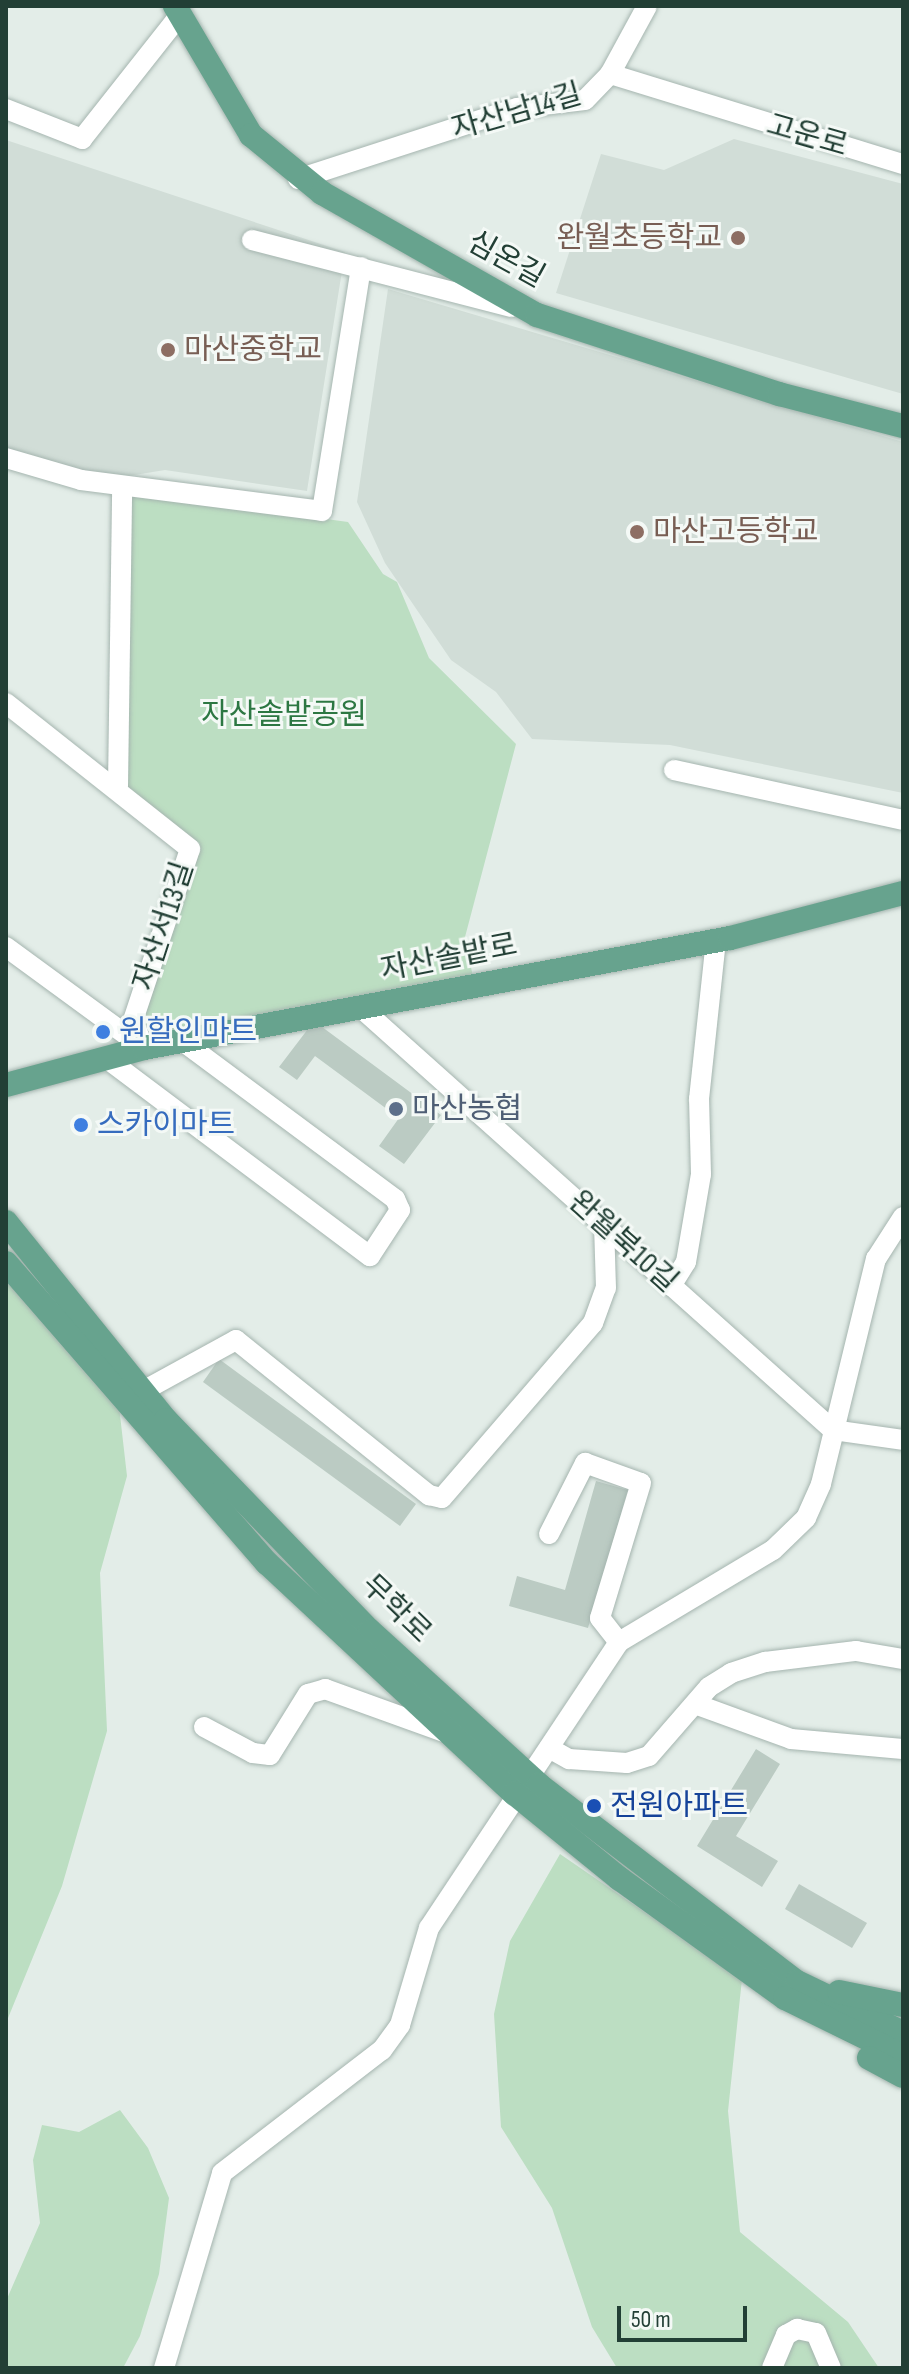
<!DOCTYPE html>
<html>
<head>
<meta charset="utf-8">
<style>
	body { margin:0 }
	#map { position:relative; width:909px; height:2374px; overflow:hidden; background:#e3ede8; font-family:"Sofia Sans Condensed","Noto Sans KR",sans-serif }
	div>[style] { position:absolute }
	.built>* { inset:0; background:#d1ddd7 }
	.green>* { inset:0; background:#bcdec2 }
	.building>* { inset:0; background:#bbcbc3 }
	.roads { filter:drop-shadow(0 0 2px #a5b5af) drop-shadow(0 0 2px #a5b5af) }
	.minor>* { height:20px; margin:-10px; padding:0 10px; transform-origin:10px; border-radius:10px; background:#fff }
	.major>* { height:24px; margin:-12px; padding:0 12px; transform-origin:12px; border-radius:12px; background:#67a38e }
	.dots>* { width:22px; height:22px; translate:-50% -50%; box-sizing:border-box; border:4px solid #f4f9f6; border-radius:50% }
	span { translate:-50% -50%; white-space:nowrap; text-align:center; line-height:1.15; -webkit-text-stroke:6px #f4f9f6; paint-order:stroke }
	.street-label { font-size:30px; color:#223f35 }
	.education-label { font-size:30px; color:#785e54 }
	.right { translate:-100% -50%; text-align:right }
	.left { translate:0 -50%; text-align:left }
	.park-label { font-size:30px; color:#2c7742 }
	.shop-label { font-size:30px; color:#366cbe }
	.service-label { font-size:30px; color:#4e5e75 }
	.transit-label { font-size:30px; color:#164399 }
	.frame { position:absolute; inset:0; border:8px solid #223f35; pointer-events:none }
	.scale { position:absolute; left:617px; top:2306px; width:130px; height:36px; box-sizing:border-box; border:4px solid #223f35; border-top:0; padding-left:10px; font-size:24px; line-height:28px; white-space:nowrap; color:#223f35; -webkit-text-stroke:6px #f4f9f6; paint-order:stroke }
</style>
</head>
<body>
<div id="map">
	<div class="built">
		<i style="clip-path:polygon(734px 139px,903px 184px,903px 394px,556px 293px,601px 154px,664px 170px)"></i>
		<i style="clip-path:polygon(6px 140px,345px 252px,307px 491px,165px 470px,110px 479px,6px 448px)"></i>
		<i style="clip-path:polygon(388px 289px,903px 442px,903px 793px,670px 745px,532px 739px,496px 692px,451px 660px,385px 563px,357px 502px)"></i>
	</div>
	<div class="green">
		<i style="clip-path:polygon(129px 492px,348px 522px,383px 574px,397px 582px,429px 658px,516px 744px,465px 937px,473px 977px,146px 1038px,139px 1020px,196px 847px,126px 786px)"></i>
		<i style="clip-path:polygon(6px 1246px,58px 1298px,117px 1389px,127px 1476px,100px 1573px,107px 1731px,62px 1886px,6px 2023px)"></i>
		<i style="clip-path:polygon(560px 1854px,742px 1979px,728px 2111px,740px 2232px,848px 2322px,879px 2368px,617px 2368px,592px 2327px,552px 2208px,501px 2127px,494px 2014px,510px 1941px)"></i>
		<i style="clip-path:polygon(120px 2110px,148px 2148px,169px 2198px,159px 2274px,140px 2336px,123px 2368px,6px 2368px,6px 2301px,40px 2223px,33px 2160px,42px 2125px,79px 2132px)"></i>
	</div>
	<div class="building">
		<i style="clip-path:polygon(314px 1021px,441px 1115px,404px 1164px,379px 1146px,399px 1118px,315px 1056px,297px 1080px,279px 1067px)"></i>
		<i style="clip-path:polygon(219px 1359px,416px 1504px,400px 1526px,203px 1382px)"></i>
		<i style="clip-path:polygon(596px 1481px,628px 1490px,588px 1628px,509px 1606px,517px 1576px,565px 1590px)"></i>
		<i style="clip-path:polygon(756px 1749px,780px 1764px,736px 1836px,778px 1861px,762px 1887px,697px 1846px)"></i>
		<i style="clip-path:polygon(799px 1884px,867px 1923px,852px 1948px,785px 1909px)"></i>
	</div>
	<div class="roads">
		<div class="minor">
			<i style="left:610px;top:74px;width:307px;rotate:17.1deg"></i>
			<i style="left:6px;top:109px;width:82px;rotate:21.5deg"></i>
			<i style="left:82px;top:139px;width:157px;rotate:-51.7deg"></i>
			<i style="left:298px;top:179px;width:230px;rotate:-18deg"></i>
			<i style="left:517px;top:108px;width:68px;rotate:-6.7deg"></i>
			<i style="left:585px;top:100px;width:36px;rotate:-46deg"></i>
			<i style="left:610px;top:74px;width:77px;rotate:-61.4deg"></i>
			<i style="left:252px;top:240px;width:268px;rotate:14.5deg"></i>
			<i style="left:6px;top:458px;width:78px;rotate:16.3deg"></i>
			<i style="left:81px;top:480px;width:243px;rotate:7.3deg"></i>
			<i style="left:322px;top:511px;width:247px;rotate:-80.9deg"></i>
			<i style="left:6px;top:703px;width:235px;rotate:38.4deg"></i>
			<i style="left:190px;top:849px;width:180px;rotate:108.4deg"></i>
			<i style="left:133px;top:1020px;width:30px;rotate:69deg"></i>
			<i style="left:674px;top:770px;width:234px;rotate:12.3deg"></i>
			<i style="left:118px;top:786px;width:300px;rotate:-89.2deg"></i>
			<i style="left:6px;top:947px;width:171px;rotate:36.2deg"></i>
			<i style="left:360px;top:1007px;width:635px;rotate:41.81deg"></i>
			<i style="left:833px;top:1430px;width:71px;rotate:8.1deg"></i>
			<i style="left:106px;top:1058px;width:330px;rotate:36.9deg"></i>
			<i style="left:370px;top:1256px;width:55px;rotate:-56.9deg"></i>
			<i style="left:400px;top:1210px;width:12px;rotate:-114deg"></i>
			<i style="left:395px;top:1199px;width:267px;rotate:-143.4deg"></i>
			<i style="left:671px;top:1286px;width:28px;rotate:-58deg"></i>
			<i style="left:686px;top:1262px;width:89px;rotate:-80.3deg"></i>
			<i style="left:701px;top:1174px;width:75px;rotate:-91.5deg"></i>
			<i style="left:699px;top:1099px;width:160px;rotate:-83.9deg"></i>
			<i style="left:143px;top:1391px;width:106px;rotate:-28.7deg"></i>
			<i style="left:236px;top:1340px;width:248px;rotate:38.8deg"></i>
			<i style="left:429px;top:1495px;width:13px;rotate:13deg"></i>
			<i style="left:442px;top:1498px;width:231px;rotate:-49.2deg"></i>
			<i style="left:593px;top:1323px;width:37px;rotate:-70deg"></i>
			<i style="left:606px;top:1288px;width:63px;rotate:-91.8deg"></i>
			<i style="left:549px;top:1534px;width:80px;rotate:-63.1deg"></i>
			<i style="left:585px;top:1463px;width:59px;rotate:19.7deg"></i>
			<i style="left:641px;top:1483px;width:141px;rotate:106.9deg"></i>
			<i style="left:600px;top:1618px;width:31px;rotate:52deg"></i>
			<i style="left:695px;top:1704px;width:102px;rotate:20deg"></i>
			<i style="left:791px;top:1739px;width:112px;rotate:5.1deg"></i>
			<i style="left:204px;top:1727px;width:55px;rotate:28deg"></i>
			<i style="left:253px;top:1753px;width:17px;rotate:7deg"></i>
			<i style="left:270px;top:1755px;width:72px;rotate:-58.1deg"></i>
			<i style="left:308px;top:1694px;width:18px;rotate:-16deg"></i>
			<i style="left:325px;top:1689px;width:132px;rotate:19.9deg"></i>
			<i style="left:549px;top:1748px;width:23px;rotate:29deg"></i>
			<i style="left:569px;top:1759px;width:58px;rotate:3.9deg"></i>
			<i style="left:627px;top:1763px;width:23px;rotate:-18deg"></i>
			<i style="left:649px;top:1756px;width:91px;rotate:-49deg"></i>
			<i style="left:709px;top:1687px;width:26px;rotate:-32deg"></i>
			<i style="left:731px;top:1673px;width:36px;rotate:-18deg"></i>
			<i style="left:765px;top:1662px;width:92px;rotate:-6.9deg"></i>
			<i style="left:856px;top:1651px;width:48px;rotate:9.7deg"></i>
			<i style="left:164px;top:2368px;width:203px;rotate:-73.4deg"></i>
			<i style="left:222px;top:2173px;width:202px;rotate:-37.6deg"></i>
			<i style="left:382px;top:2050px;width:31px;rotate:-54deg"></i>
			<i style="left:400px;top:2025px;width:101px;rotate:-73.4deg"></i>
			<i style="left:429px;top:1928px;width:343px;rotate:-56.4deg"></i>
			<i style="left:619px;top:1642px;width:179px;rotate:-30.9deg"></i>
			<i style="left:773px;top:1550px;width:46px;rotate:-44.1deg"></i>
			<i style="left:806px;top:1518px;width:37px;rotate:-66deg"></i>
			<i style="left:821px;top:1484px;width:232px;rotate:-76.3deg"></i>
			<i style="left:876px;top:1259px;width:50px;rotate:-57.3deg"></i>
			<i style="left:772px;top:2368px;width:36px;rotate:-67deg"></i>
			<i style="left:786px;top:2335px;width:13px;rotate:-29deg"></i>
			<i style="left:797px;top:2329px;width:19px;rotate:12deg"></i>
			<i style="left:816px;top:2333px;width:38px;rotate:67deg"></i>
		</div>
		<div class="major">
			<i style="left:175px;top:6px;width:150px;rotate:59.5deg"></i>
			<i style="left:251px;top:135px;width:92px;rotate:39.2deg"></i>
			<i style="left:322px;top:193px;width:247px;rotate:29.6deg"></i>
			<i style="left:537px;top:315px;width:255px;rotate:18.1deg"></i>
			<i style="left:779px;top:394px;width:128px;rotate:14.5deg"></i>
			<i style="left:6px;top:1085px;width:143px;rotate:-15deg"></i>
			<i style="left:144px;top:1048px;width:596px;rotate:-10.63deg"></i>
			<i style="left:730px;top:938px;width:179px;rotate:-14.6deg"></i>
			<i style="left:6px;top:1222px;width:255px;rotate:51.1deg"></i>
			<i style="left:166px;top:1420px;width:293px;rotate:46deg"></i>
			<i style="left:370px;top:1631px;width:229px;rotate:42.3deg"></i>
			<i style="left:539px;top:1785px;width:325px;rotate:37.4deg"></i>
			<i style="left:797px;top:1982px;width:118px;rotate:25.7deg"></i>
			<i style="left:6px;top:1263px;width:398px;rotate:49deg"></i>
			<i style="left:267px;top:1563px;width:338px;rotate:43deg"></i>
			<i style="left:514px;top:1793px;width:136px;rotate:39.1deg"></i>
			<i style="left:620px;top:1879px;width:203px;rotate:35.8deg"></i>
			<i style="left:785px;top:1998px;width:131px;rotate:26.2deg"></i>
			<i style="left:839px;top:1992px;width:65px;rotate:11.5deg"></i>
			<i style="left:869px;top:2058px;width:38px;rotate:28deg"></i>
		</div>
	</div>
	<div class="dots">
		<i style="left:738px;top:238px;background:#8d6e63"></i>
		<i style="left:168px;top:350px;background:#8d6e63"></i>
		<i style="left:637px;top:532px;background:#8d6e63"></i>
		<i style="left:103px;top:1032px;background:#3f7fe0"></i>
		<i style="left:396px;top:1109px;background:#5c6f8a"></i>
		<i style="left:81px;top:1125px;background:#3f7fe0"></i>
		<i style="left:594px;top:1806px;background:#1a4fb4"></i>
	</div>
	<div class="street-label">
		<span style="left:517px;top:112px;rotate:-16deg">자산남14길</span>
		<span style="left:807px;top:136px;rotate:16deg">고운로</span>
		<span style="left:506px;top:260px;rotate:29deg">심온길</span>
		<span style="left:164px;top:926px;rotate:-72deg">자산서13길</span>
		<span style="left:449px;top:958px;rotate:-11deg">자산솔밭로</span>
		<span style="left:623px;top:1242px;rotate:42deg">완월북10길</span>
		<span style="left:396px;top:1609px;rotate:44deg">무학로</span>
	</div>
	<div class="education-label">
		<span class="right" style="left:722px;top:238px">완월초등학교</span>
		<span class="left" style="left:184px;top:350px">마산중학교</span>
		<span class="left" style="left:653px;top:532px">마산고등학교</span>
	</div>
	<div class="park-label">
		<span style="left:284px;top:715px">자산솔밭공원</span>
	</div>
	<div class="shop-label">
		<span class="left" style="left:119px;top:1032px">원할인마트</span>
		<span class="left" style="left:97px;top:1125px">스카이마트</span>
	</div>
	<div class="service-label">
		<span class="left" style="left:412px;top:1109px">마산농협</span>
	</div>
	<div class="transit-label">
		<span class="left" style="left:610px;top:1806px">전원아파트</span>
	</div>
	<div class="frame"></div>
	<div class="scale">50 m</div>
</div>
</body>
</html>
